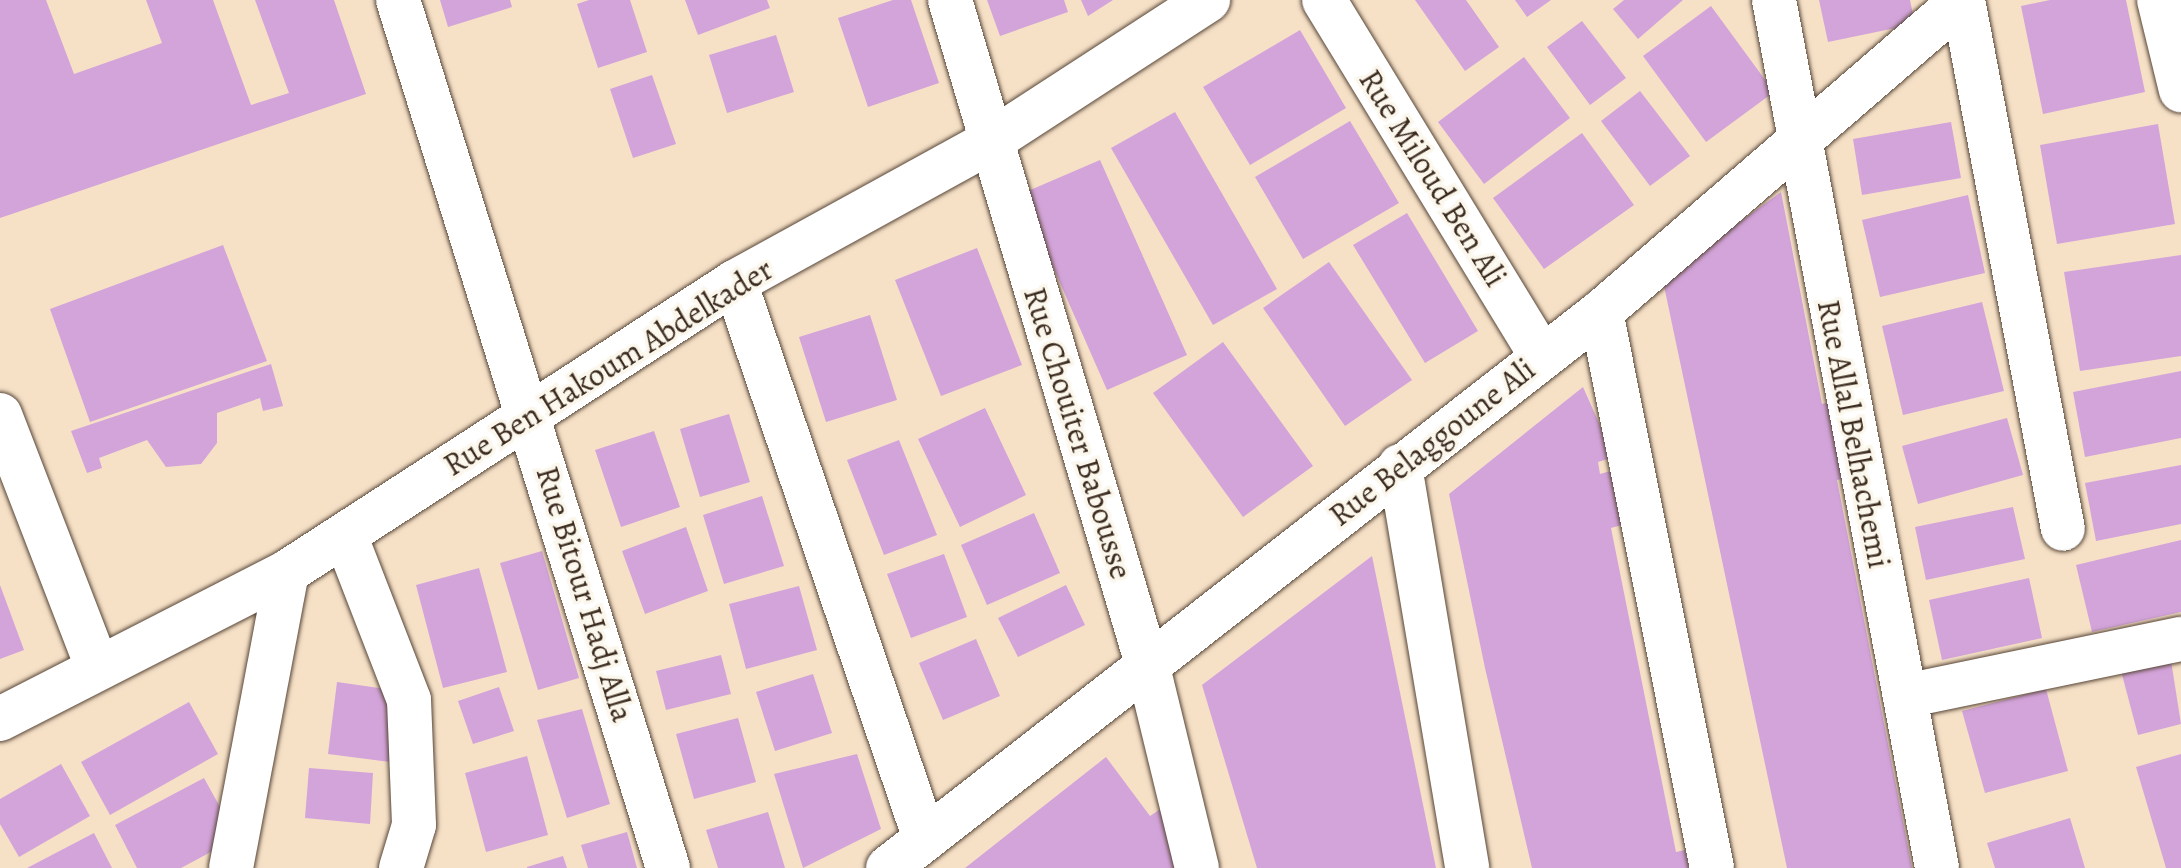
<!DOCTYPE html>
<html>
<head>
<meta charset="utf-8">
<style>
	body { margin:0 }
	#map { position:relative; width:2181px; height:868px; overflow:hidden; background:#f6e1c7; font-family:Alegreya,serif }
	div>[style] { position:absolute }
	.building>* { inset:0; background:#d3a4da }
	.roads { filter:drop-shadow(0 0 2px #574537) drop-shadow(0 0 2px #574537) }
	.minor>* { height:44px; margin:-22px; padding:0 22px; transform-origin:22px; border-radius:22px; background:#fff }
	span { translate:-50% -50%; white-space:nowrap; text-align:center; line-height:1.15; -webkit-text-stroke:7px #fbf7ec; paint-order:stroke }
	.street-label { font-size:32px; color:#3b2a1e }
</style>
</head>
<body>
<div id="map">
	<div class="building">
		<i style="clip-path:polygon(0 0,46px 0,74px 74px,162px 43px,146px 0,213px 0,251px 105px,289px 93px,255px 0,334px 0,366px 94px,0 218px)"></i>
		<i style="clip-path:polygon(440px 0,510px 0,512px 7px,448px 27px)"></i>
		<i style="clip-path:polygon(589px 0,630px 0,647px 52px,598px 68px,577px 4px)"></i>
		<i style="clip-path:polygon(685px 0,767px 0,770px 8px,698px 35px)"></i>
		<i style="clip-path:polygon(893px 0,911px 0,939px 83px,868px 107px,838px 18px)"></i>
		<i style="clip-path:polygon(987px 0,1064px 0,1068px 12px,1000px 36px)"></i>
		<i style="clip-path:polygon(1081px 0,1113px 0,1088px 16px)"></i>
		<i style="clip-path:polygon(1415px 0,1466px 0,1499px 47px,1465px 71px)"></i>
		<i style="clip-path:polygon(1515px 0,1551px 0,1527px 17px)"></i>
		<i style="clip-path:polygon(1624px 0,1683px 0,1638px 39px,1613px 9px)"></i>
		<i style="clip-path:polygon(1819px 0,1910px 0,1915px 24px,1828px 42px)"></i>
		<i style="clip-path:polygon(2050px 0,2126px 0,2145px 92px,2043px 114px,2021px 6px)"></i>
		<i style="clip-path:polygon(1711px 6px,1774px 92px,1706px 142px,1643px 56px)"></i>
		<i style="clip-path:polygon(1582px 21px,1626px 78px,1590px 105px,1547px 47px)"></i>
		<i style="clip-path:polygon(1300px 30px,1346px 108px,1250px 165px,1203px 87px)"></i>
		<i style="clip-path:polygon(776px 35px,794px 92px,727px 113px,709px 55px)"></i>
		<i style="clip-path:polygon(1524px 57px,1570px 118px,1484px 184px,1438px 122px)"></i>
		<i style="clip-path:polygon(652px 75px,676px 144px,633px 158px,610px 89px)"></i>
		<i style="clip-path:polygon(1640px 91px,1690px 156px,1650px 186px,1601px 121px)"></i>
		<i style="clip-path:polygon(1175px 112px,1277px 289px,1213px 325px,1111px 148px)"></i>
		<i style="clip-path:polygon(1350px 121px,1399px 203px,1303px 259px,1255px 177px)"></i>
		<i style="clip-path:polygon(1951px 122px,1961px 178px,1862px 195px,1853px 139px)"></i>
		<i style="clip-path:polygon(2158px 124px,2175px 224px,2057px 244px,2040px 145px)"></i>
		<i style="clip-path:polygon(1582px 133px,1634px 205px,1544px 269px,1493px 198px)"></i>
		<i style="clip-path:polygon(1100px 160px,1187px 355px,1107px 390px,1021px 194px)"></i>
		<i style="clip-path:polygon(1781px 192px,1822px 404px,1830px 402px,1847px 478px,1837px 480px,1912px 868px,1787px 868px,1664px 286px,1666px 275px)"></i>
		<i style="clip-path:polygon(1968px 195px,1985px 273px,1880px 297px,1862px 220px)"></i>
		<i style="clip-path:polygon(1407px 213px,1478px 331px,1425px 363px,1353px 245px)"></i>
		<i style="clip-path:polygon(223px 245px,267px 361px,90px 422px,50px 309px)"></i>
		<i style="clip-path:polygon(977px 248px,1022px 365px,941px 396px,895px 280px)"></i>
		<i style="clip-path:polygon(2181px 255px,2181px 356px,2080px 371px,2064px 272px)"></i>
		<i style="clip-path:polygon(1329px 262px,1412px 380px,1345px 426px,1263px 308px)"></i>
		<i style="clip-path:polygon(1982px 302px,2004px 391px,1903px 415px,1882px 326px)"></i>
		<i style="clip-path:polygon(870px 315px,897px 400px,826px 422px,799px 337px)"></i>
		<i style="clip-path:polygon(1223px 342px,1313px 466px,1243px 517px,1153px 393px)"></i>
		<i style="clip-path:polygon(271px 364px,283px 406px,263px 411px,260px 398px,217px 413px,217px 443px,201px 464px,166px 467px,147px 440px,99px 458px,102px 468px,87px 473px,71px 431px)"></i>
		<i style="clip-path:polygon(2181px 371px,2181px 438px,2085px 457px,2073px 392px)"></i>
		<i style="clip-path:polygon(1583px 387px,1614px 457px,1598px 462px,1600px 474px,1614px 470px,1629px 523px,1611px 528px,1676px 852px,1685px 850px,1689px 868px,1532px 868px,1485px 668px,1449px 494px)"></i>
		<i style="clip-path:polygon(985px 408px,1026px 495px,960px 527px,918px 439px)"></i>
		<i style="clip-path:polygon(729px 414px,750px 482px,700px 497px,680px 429px)"></i>
		<i style="clip-path:polygon(2007px 418px,2023px 475px,1918px 504px,1902px 446px)"></i>
		<i style="clip-path:polygon(654px 431px,680px 507px,621px 527px,595px 450px)"></i>
		<i style="clip-path:polygon(899px 440px,937px 535px,884px 555px,847px 460px)"></i>
		<i style="clip-path:polygon(2181px 465px,2181px 524px,2096px 541px,2085px 483px)"></i>
		<i style="clip-path:polygon(762px 496px,784px 566px,724px 584px,703px 515px)"></i>
		<i style="clip-path:polygon(2013px 507px,2025px 559px,1926px 580px,1915px 527px)"></i>
		<i style="clip-path:polygon(1034px 513px,1060px 573px,987px 605px,961px 545px)"></i>
		<i style="clip-path:polygon(686px 527px,708px 591px,645px 614px,622px 551px)"></i>
		<i style="clip-path:polygon(2181px 540px,2181px 612px,2092px 632px,2076px 565px)"></i>
		<i style="clip-path:polygon(542px 551px,579px 678px,538px 690px,500px 563px)"></i>
		<i style="clip-path:polygon(944px 554px,967px 617px,911px 638px,887px 574px)"></i>
		<i style="clip-path:polygon(1372px 556px,1436px 868px,1257px 868px,1202px 685px)"></i>
		<i style="clip-path:polygon(479px 568px,507px 672px,443px 688px,416px 585px)"></i>
		<i style="clip-path:polygon(2029px 578px,2042px 638px,1942px 660px,1929px 600px)"></i>
		<i style="clip-path:polygon(0 585px,24px 650px,0 659px)"></i>
		<i style="clip-path:polygon(1066px 585px,1085px 625px,1018px 657px,998px 618px)"></i>
		<i style="clip-path:polygon(799px 586px,817px 650px,746px 669px,729px 604px)"></i>
		<i style="clip-path:polygon(976px 639px,1000px 696px,943px 720px,919px 663px)"></i>
		<i style="clip-path:polygon(2170px 654px,2181px 724px,2138px 735px,2120px 667px)"></i>
		<i style="clip-path:polygon(721px 655px,731px 694px,666px 710px,656px 671px)"></i>
		<i style="clip-path:polygon(813px 674px,832px 733px,775px 751px,756px 692px)"></i>
		<i style="clip-path:polygon(337px 682px,400px 691px,390px 762px,328px 754px)"></i>
		<i style="clip-path:polygon(499px 687px,514px 731px,473px 744px,458px 701px)"></i>
		<i style="clip-path:polygon(2046px 689px,2068px 771px,1985px 793px,1962px 711px)"></i>
		<i style="clip-path:polygon(189px 702px,218px 754px,110px 815px,81px 762px)"></i>
		<i style="clip-path:polygon(582px 709px,610px 804px,567px 818px,537px 720px)"></i>
		<i style="clip-path:polygon(738px 718px,756px 782px,694px 799px,676px 734px)"></i>
		<i style="clip-path:polygon(857px 754px,881px 829px,803px 868px,774px 774px)"></i>
		<i style="clip-path:polygon(2181px 754px,2181px 868px,2166px 868px,2136px 767px)"></i>
		<i style="clip-path:polygon(527px 756px,548px 835px,486px 852px,465px 773px)"></i>
		<i style="clip-path:polygon(1106px 757px,1150px 816px,1162px 808px,1185px 858px,1173px 868px,965px 868px)"></i>
		<i style="clip-path:polygon(61px 764px,90px 816px,19px 857px,0 824px,0 799px)"></i>
		<i style="clip-path:polygon(309px 768px,373px 773px,370px 824px,305px 818px)"></i>
		<i style="clip-path:polygon(204px 778px,237px 838px,181px 868px,137px 868px,115px 825px)"></i>
		<i style="clip-path:polygon(768px 812px,785px 868px,718px 868px,706px 830px)"></i>
		<i style="clip-path:polygon(2070px 818px,2085px 868px,1995px 868px,1987px 843px)"></i>
		<i style="clip-path:polygon(627px 832px,637px 868px,588px 868px,581px 845px)"></i>
		<i style="clip-path:polygon(94px 833px,112px 868px,27px 868px)"></i>
		<i style="clip-path:polygon(563px 856px,567px 868px,527px 868px,527px 867px)"></i>
	</div>
	<div class="roads">
		<div class="minor">
			<i style="left:398px;top:0;width:909px;rotate:72.72deg"></i>
			<i style="left:950px;top:0;width:696px;rotate:73.47deg"></i>
			<i style="left:1148px;top:667px;width:207px;rotate:76.3deg"></i>
			<i style="left:1324px;top:0;width:418px;rotate:58.6deg"></i>
			<i style="left:1774px;top:0;width:883px;rotate:79.36deg"></i>
			<i style="left:1963px;top:0;width:538px;rotate:79.3deg"></i>
			<i style="left:2159px;top:0;width:93px;rotate:76.3deg"></i>
			<i style="left:735px;top:282px;width:585px;rotate:71.16deg"></i>
			<i style="left:1601px;top:312px;width:567px;rotate:78.71deg"></i>
			<i style="left:0;top:415px;width:270px;rotate:68.9deg"></i>
			<i style="left:1400px;top:466px;width:408px;rotate:80.5deg"></i>
			<i style="left:345px;top:535px;width:177px;rotate:68.8deg"></i>
			<i style="left:409px;top:700px;width:125px;rotate:87.7deg"></i>
			<i style="left:414px;top:825px;width:45px;rotate:106.8deg"></i>
			<i style="left:1905px;top:696px;width:282px;rotate:-11.7deg"></i>
			<i style="left:0;top:719px;width:322px;rotate:-27.1deg"></i>
			<i style="left:287px;top:572px;width:534px;rotate:-32.92deg"></i>
			<i style="left:735px;top:282px;width:292px;rotate:-28.8deg"></i>
			<i style="left:991px;top:141px;width:259px;rotate:-33deg"></i>
			<i style="left:231px;top:868px;width:301px;rotate:-79.3deg"></i>
			<i style="left:888px;top:868px;width:904px;rotate:-37.95deg"></i>
			<i style="left:1601px;top:312px;width:478px;rotate:-40.8deg"></i>
		</div>
	</div>
	<div class="street-label">
		<span style="left:1433px;top:178px;rotate:58deg">Rue Miloud Ben Ali</span>
		<span style="left:608px;top:367px;rotate:-32deg">Rue Ben Hakoum Abdelkader</span>
		<span style="left:1078px;top:433px;rotate:73deg">Rue Chouiter Babousse</span>
		<span style="left:1854px;top:434px;rotate:79deg">Rue Allal Belhachemi</span>
		<span style="left:1432px;top:442px;rotate:-38deg">Rue Belaggoune Ali</span>
		<span style="left:585px;top:594px;rotate:73deg">Rue Bitour Hadj Alla</span>
	</div>
</div>
</body>
</html>
